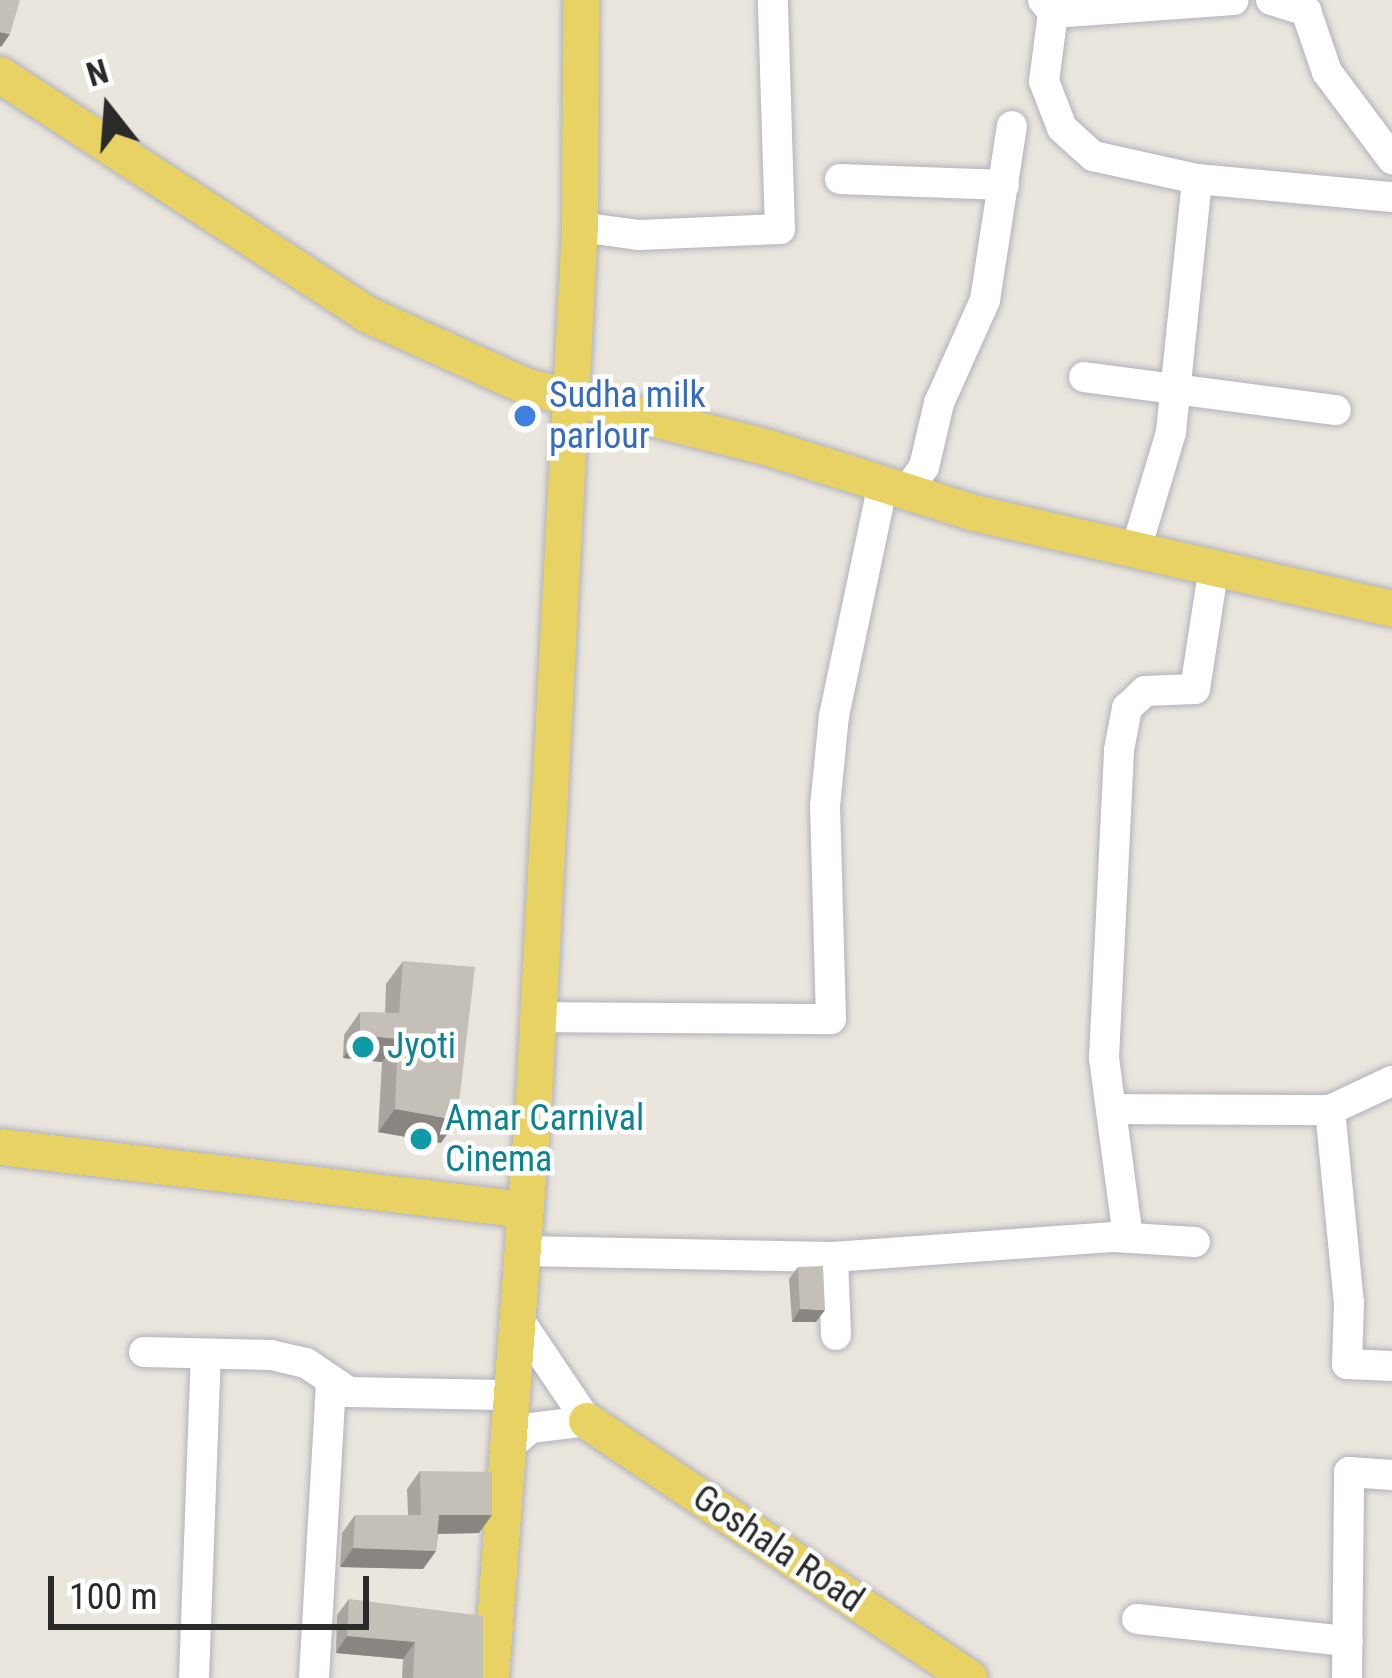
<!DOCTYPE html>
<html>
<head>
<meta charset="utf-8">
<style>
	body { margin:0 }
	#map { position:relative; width:1392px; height:1678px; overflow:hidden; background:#ebe6dd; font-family:"Roboto Condensed",sans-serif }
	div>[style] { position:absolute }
	.roads { filter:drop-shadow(0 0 3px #b0b2bd) drop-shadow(0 0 3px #b0b2bd) }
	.minor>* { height:30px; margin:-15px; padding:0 15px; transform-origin:15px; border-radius:15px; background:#fff }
	.major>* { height:36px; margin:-18px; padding:0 18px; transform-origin:18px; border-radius:18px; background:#e8d264 }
	.wall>* { inset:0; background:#a9a59e }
	.shaded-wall>* { inset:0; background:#898681 }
	.building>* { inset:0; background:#c4c0b8 }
	.dots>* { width:33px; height:33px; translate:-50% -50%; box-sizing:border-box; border:6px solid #fff; border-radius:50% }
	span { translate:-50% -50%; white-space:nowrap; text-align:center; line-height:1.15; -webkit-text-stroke:9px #fff; paint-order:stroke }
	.shop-label { font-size:36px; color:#366cbe }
	.left { translate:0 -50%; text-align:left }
	.culture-label { font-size:36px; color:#0d838f }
	.street-label { font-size:36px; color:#2a2a2a }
	.north { position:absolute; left:48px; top:48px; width:120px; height:120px; -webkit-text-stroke:9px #fff; paint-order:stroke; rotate:343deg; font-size:33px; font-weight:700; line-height:48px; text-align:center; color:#2a2a2a }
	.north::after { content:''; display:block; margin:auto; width:42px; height:54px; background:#2a2a2a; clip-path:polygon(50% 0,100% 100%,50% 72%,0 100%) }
	.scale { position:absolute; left:48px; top:1576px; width:321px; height:54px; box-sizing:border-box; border:6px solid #2a2a2a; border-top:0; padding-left:15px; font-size:36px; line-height:42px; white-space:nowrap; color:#2a2a2a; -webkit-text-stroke:9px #fff; paint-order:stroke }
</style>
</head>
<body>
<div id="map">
	<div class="roads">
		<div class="minor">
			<i style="left:1043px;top:0;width:16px;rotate:52deg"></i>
			<i style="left:1053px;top:13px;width:181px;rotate:-4.1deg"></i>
			<i style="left:1271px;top:0;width:37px;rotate:17deg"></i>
			<i style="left:1306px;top:11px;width:65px;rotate:71deg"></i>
			<i style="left:1327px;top:72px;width:109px;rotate:53.2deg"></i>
			<i style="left:1053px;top:13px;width:69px;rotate:97.5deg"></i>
			<i style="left:1044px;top:81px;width:50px;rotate:69deg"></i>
			<i style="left:1062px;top:128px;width:42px;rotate:42.1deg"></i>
			<i style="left:1093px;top:156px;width:107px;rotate:12.5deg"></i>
			<i style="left:1197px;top:179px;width:196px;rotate:5.3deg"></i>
			<i style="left:840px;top:179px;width:164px;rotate:2.1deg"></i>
			<i style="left:580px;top:227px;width:60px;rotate:7.7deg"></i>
			<i style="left:639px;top:235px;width:141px;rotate:-2.4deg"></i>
			<i style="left:780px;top:229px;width:229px;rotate:-91.8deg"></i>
			<i style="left:1084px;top:377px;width:254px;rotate:7.5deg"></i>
			<i style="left:907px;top:491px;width:29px;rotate:-55deg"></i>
			<i style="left:924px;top:467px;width:66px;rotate:-76.8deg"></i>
			<i style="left:939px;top:403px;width:113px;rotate:-65.9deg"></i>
			<i style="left:985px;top:300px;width:176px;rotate:-81.2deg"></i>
			<i style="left:1136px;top:549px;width:122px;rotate:-73.3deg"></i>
			<i style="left:1171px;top:432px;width:254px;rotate:-84.1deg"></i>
			<i style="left:538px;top:1017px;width:293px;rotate:0.4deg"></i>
			<i style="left:831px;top:1019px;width:212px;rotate:-91.6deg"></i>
			<i style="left:825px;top:807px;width:91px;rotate:-84.4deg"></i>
			<i style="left:834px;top:716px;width:237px;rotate:-78.1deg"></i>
			<i style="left:1113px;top:1109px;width:217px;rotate:0.3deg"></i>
			<i style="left:1330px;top:1110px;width:194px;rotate:84.4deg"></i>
			<i style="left:1349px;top:1303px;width:61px;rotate:91.9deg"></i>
			<i style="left:1347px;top:1364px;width:45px;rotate:2.5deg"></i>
			<i style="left:1330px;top:1110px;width:68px;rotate:-25.1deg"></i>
			<i style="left:1128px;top:1238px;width:182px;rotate:-97.6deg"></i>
			<i style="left:1104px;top:1058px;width:308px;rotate:-87.2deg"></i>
			<i style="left:1119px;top:750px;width:43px;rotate:-79.2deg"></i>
			<i style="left:1127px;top:708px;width:25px;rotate:-43deg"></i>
			<i style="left:1145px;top:691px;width:50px;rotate:-2.3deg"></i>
			<i style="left:1195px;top:689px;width:124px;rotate:-81.2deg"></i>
			<i style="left:522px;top:1251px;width:311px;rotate:1.1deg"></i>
			<i style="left:833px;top:1257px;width:282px;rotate:-4.1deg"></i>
			<i style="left:1114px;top:1237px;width:81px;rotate:3.5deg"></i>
			<i style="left:833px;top:1257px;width:78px;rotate:87.8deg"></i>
			<i style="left:144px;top:1352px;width:127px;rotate:1.4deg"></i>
			<i style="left:271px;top:1355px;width:36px;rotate:13deg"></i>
			<i style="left:306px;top:1363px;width:52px;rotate:34deg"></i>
			<i style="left:349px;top:1392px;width:163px;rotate:1.1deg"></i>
			<i style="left:508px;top:1447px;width:30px;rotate:-40deg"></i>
			<i style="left:531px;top:1428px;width:56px;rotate:-7.1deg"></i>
			<i style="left:587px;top:1421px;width:125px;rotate:-123.9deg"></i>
			<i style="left:1137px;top:1619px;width:212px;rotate:6deg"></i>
			<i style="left:194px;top:1678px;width:322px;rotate:-87.9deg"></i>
			<i style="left:314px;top:1678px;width:298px;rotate:-86.7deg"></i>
			<i style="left:1347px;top:1678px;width:206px;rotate:-89.4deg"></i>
			<i style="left:1349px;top:1472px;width:43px;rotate:4deg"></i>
		</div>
		<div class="major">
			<i style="left:0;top:75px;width:437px;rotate:33.1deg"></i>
			<i style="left:366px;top:314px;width:178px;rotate:24.3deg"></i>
			<i style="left:528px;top:387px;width:249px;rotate:14.2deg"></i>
			<i style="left:769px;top:448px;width:215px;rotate:17.6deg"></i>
			<i style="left:974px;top:513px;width:429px;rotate:12.9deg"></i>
			<i style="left:0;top:1147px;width:529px;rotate:6.84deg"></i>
			<i style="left:587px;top:1421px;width:461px;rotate:33.9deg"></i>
			<i style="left:491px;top:1678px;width:582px;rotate:-85.76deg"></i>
			<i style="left:534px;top:1098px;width:872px;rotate:-86.98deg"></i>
			<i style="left:580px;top:227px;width:227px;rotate:-89.7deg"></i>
		</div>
	</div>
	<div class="wall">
		<i style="clip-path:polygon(403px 961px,441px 1143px,378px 1132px,382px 1062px,343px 1058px,344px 1035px,360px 1012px,385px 1013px,386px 984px)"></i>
		<i style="clip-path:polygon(798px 1267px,816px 1322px,792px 1322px,789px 1279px)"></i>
		<i style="clip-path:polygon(420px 1471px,479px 1533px,438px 1534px,436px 1551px,423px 1569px,340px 1567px,342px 1533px,355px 1515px,408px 1515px,407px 1489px)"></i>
		<i style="clip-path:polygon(349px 1599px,483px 1678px,402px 1678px,403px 1659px,336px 1653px,337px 1615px)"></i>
	</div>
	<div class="shaded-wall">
		<i style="clip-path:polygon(0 32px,10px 34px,1px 47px,0 46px)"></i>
		<i style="clip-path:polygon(360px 1035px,398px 1039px,382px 1062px,343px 1058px)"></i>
		<i style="clip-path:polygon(395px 1109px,457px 1120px,441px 1143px,378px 1132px)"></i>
		<i style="clip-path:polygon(800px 1309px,825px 1310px,816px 1322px,792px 1322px)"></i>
		<i style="clip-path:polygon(439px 1515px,492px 1515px,479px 1533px,426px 1534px)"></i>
		<i style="clip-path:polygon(353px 1548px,436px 1551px,423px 1569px,340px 1567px)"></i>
		<i style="clip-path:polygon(347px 1636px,415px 1642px,403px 1659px,336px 1653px)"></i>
	</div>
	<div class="building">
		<i style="clip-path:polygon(0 0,20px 0,10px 34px,0 32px)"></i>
		<i style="clip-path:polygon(403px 961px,475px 967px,457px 1120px,395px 1109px,398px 1039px,360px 1035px,360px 1012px,399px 1013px)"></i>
		<i style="clip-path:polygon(823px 1266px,825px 1310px,800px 1309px,798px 1267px)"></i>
		<i style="clip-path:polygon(420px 1471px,492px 1472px,492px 1515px,439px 1515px,436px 1551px,353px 1548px,355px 1515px,421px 1515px)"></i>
		<i style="clip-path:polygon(349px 1599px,483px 1616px,483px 1678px,413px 1678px,415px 1642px,347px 1636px)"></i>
	</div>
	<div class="dots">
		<i style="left:525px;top:416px;background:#3f7fe0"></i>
		<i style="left:363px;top:1047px;background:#0f9aa8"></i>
		<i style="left:421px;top:1139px;background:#0f9aa8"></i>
	</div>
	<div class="shop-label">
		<span class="left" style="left:549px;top:416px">Sudha milk<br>parlour</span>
	</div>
	<div class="culture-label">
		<span class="left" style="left:387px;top:1047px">Jyoti</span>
		<span class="left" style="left:445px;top:1139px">Amar Carnival<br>Cinema</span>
	</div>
	<div class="street-label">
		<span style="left:778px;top:1549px;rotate:34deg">Goshala Road</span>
	</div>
	<div class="north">N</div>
	<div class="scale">100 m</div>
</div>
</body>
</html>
